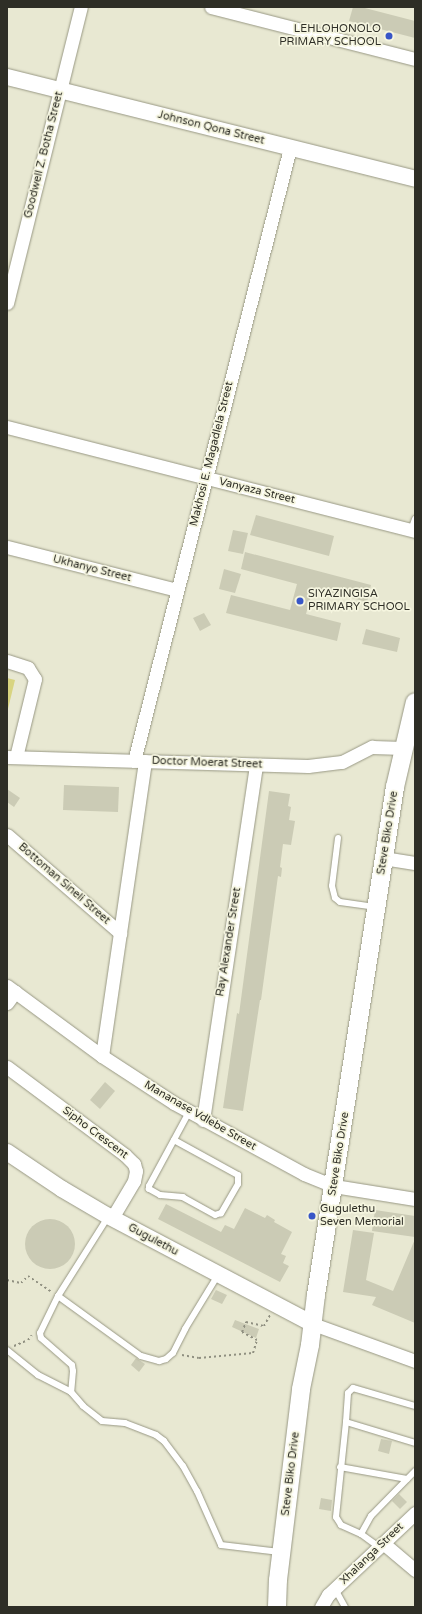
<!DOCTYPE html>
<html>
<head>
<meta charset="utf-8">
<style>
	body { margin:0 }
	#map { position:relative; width:422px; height:1614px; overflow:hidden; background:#e8e8d2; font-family:"Varela Round",sans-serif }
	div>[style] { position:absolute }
	.green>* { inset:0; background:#d8d480 }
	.building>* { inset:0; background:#cbcbb5 }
	.round { border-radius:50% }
	.path>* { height:2px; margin-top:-1px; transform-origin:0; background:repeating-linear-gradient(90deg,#909081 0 2px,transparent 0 5px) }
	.roads { filter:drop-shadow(0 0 1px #989884) drop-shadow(0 0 1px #989884) }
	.service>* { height:6px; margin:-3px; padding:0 3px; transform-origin:3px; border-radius:3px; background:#fff }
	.minor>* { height:13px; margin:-6.5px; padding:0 6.5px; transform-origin:6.5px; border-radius:6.5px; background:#fff }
	.tertiary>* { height:16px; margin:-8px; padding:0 8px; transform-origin:8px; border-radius:8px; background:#fff }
	.secondary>* { height:18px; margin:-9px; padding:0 9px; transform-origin:9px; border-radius:9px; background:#fff }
	.dots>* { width:11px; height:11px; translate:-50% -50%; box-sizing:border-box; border:2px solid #f5f5df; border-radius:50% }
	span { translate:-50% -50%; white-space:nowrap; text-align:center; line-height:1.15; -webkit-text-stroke:3.5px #f5f5df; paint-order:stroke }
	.poi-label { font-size:11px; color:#2e2e26 }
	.right { translate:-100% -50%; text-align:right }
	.left { translate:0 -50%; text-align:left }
	.street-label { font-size:11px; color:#2e2e26 }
	.frame { position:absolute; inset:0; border:8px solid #2e2e26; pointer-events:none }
</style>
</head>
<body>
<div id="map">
	<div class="green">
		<i style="clip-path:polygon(7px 678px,15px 680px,7px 713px)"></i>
	</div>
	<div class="building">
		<i style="clip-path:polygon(353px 7px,361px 7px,415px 21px,415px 38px,349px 21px)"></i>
		<i style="clip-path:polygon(256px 515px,334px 536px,329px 556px,250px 535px)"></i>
		<i style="clip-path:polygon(233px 530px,248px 533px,243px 554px,228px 551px)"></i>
		<i style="clip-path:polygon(245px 552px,371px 585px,367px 602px,313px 588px,306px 614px,341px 623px,337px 641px,226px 613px,231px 595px,290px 610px,297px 584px,241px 569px)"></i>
		<i style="clip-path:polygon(224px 569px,241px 574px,235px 593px,219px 589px)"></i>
		<i style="clip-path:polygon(204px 613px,211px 625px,200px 631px,193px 618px)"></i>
		<i style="clip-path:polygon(366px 629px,400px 638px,397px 652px,362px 644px)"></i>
		<i style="clip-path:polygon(64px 785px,119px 787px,118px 812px,63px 810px)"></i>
		<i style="clip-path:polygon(7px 789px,20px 798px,14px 807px,7px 802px)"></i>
		<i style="clip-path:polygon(269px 791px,290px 794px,288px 806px,291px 807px,289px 820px,295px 821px,291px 845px,283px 844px,280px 867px,282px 868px,281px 877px,278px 876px,261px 1000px,260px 1000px,243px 1111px,223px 1108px,237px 1013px,239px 1014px)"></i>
		<i style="clip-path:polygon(105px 1082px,115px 1091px,100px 1109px,90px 1100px)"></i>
		<i style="clip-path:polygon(166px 1204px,221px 1232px,225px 1225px,234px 1229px,245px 1208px,265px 1218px,267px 1215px,275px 1220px,274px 1222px,292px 1232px,281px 1254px,286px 1256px,283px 1263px,289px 1266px,280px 1282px,158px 1219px)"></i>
		<i style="clip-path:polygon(375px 1210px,415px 1216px,415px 1237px,372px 1231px)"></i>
		<i class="round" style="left:25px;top:1219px;width:50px;height:50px"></i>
		<i style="clip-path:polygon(353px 1230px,374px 1233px,366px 1280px,393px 1291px,415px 1239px,415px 1323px,372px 1305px,376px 1297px,343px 1292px)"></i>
		<i style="clip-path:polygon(216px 1290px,227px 1295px,222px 1304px,211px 1299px)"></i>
		<i style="clip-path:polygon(235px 1320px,259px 1329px,256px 1338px,232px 1327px)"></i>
		<i style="clip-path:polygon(136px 1358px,145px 1364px,139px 1372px,131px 1365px)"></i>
		<i style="clip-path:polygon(381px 1439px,392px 1441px,389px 1454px,378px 1451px)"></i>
		<i style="clip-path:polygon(399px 1494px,407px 1502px,400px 1509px,392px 1501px)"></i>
		<i style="clip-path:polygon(321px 1498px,332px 1500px,331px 1511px,319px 1509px)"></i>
	</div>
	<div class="path">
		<i style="left:7px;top:1280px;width:14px;rotate:12deg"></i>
		<i style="left:21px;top:1283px;width:10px;rotate:-45deg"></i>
		<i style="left:28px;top:1276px;width:29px;rotate:34deg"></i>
		<i style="left:14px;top:1346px;width:15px;rotate:-23deg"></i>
		<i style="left:28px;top:1340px;width:6px;rotate:-51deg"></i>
		<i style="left:182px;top:1355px;width:17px;rotate:10deg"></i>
		<i style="left:199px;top:1358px;width:54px;rotate:-5.3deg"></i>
		<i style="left:253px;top:1353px;width:14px;rotate:-73deg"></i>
		<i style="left:257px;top:1340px;width:17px;rotate:-152deg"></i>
		<i style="left:242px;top:1332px;width:11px;rotate:-68deg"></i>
		<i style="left:246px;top:1322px;width:18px;rotate:13deg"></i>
		<i style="left:264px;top:1326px;width:13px;rotate:-61deg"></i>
	</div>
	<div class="roads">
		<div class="service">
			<i style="left:411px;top:530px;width:12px;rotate:-70deg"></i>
			<i style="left:338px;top:838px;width:48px;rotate:97.1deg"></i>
			<i style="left:332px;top:886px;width:12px;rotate:76deg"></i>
			<i style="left:335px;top:898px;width:6px;rotate:39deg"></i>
			<i style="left:340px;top:902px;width:35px;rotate:8deg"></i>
			<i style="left:174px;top:1140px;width:73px;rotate:28.7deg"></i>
			<i style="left:238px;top:1175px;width:9px;rotate:90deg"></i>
			<i style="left:238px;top:1184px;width:34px;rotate:120deg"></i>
			<i style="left:221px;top:1213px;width:6px;rotate:162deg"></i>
			<i style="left:215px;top:1215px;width:37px;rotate:-151deg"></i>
			<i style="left:183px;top:1197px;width:23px;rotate:-175deg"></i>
			<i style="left:160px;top:1195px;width:13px;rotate:-151deg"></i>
			<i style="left:149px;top:1189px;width:3px;rotate:-90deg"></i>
			<i style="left:149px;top:1186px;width:84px;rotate:-61.6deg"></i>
			<i style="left:108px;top:1217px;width:93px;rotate:122.3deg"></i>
			<i style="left:58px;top:1296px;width:102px;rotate:35.9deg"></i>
			<i style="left:141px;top:1356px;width:19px;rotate:16deg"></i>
			<i style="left:159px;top:1361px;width:7px;rotate:-16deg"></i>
			<i style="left:166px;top:1359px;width:9px;rotate:-41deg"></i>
			<i style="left:173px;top:1353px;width:27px;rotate:-63deg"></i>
			<i style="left:185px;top:1329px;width:63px;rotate:-58.6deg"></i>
			<i style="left:58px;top:1296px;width:41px;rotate:115.9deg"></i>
			<i style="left:40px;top:1333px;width:5px;rotate:79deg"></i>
			<i style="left:41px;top:1338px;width:41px;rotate:41.1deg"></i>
			<i style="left:72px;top:1365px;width:6px;rotate:81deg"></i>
			<i style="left:73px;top:1371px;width:21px;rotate:95deg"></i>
			<i style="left:71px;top:1392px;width:18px;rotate:49deg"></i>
			<i style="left:83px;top:1406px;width:24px;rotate:38deg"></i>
			<i style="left:102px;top:1421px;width:23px;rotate:5deg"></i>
			<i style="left:125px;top:1423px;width:33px;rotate:21deg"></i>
			<i style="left:156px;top:1435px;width:10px;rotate:37deg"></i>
			<i style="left:164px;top:1441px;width:31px;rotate:53deg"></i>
			<i style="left:183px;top:1466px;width:29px;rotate:61deg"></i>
			<i style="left:197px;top:1491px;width:59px;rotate:66deg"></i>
			<i style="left:221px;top:1545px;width:59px;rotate:6.8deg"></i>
			<i style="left:7px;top:1350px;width:40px;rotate:39deg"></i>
			<i style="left:38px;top:1375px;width:37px;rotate:27deg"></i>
			<i style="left:346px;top:1422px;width:29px;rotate:-86deg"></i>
			<i style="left:348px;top:1393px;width:7px;rotate:-45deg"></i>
			<i style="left:353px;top:1388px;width:65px;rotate:16.2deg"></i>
			<i style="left:340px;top:1467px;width:68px;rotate:10.2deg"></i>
			<i style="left:361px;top:1534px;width:22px;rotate:-156deg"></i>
			<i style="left:341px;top:1525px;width:9px;rotate:-122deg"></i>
			<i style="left:336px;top:1517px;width:96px;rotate:-84deg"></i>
			<i style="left:346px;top:1422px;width:72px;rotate:16.9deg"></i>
			<i style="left:379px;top:1547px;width:22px;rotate:-144deg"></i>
			<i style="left:361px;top:1534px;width:21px;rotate:-61deg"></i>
			<i style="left:371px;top:1516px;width:63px;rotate:-45.6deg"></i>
			<i style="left:335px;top:1589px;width:21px;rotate:61deg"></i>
		</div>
		<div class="minor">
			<i style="left:211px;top:7px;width:211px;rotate:14.3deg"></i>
			<i style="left:7px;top:303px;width:305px;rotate:-76deg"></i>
			<i style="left:7px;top:427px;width:421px;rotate:14.3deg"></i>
			<i style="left:7px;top:547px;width:175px;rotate:14.2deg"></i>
			<i style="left:7px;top:661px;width:22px;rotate:18deg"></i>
			<i style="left:28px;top:668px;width:13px;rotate:58deg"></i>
			<i style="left:35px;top:679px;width:80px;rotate:103.7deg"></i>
			<i style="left:7px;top:757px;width:301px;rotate:1.7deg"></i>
			<i style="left:308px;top:766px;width:34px;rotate:-7deg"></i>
			<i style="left:342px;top:762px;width:34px;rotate:-27deg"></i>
			<i style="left:372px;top:747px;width:31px;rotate:2deg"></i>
			<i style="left:134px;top:761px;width:633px;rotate:-75.72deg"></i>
			<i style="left:7px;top:835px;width:150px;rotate:40.9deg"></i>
			<i style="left:383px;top:858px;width:32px;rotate:9deg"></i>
			<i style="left:7px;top:986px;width:118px;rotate:36.4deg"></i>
			<i style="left:102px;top:1056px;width:86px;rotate:33.1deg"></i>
			<i style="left:174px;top:1103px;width:148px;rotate:28.6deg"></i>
			<i style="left:304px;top:1174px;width:32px;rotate:22deg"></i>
			<i style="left:334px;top:1186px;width:82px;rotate:9.1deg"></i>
			<i style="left:7px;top:1003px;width:14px;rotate:-54deg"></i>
			<i style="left:102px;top:1056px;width:298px;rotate:-81.7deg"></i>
			<i style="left:7px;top:1067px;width:147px;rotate:36.7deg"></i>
			<i style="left:125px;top:1155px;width:13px;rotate:45deg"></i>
			<i style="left:134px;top:1164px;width:7px;rotate:74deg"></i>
			<i style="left:136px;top:1171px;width:10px;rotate:101deg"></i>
			<i style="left:134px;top:1181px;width:43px;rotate:120.7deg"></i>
			<i style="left:203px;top:1120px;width:359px;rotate:-81.5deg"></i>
			<i style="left:313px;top:1324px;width:109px;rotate:19.9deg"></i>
			<i style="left:383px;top:1543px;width:42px;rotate:40.2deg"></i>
			<i style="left:321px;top:1607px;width:14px;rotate:-60deg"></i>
			<i style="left:328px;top:1595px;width:120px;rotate:-43.3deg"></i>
		</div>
		<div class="tertiary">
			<i style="left:7px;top:77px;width:421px;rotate:14deg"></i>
			<i style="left:7px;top:1152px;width:66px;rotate:33.9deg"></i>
			<i style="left:62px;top:1189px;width:53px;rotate:30.4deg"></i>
			<i style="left:108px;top:1216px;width:232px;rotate:27.8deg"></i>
		</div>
		<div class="secondary">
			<i style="left:277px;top:1607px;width:27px;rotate:-88deg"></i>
			<i style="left:278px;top:1580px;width:192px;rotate:-83.1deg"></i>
			<i style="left:301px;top:1389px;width:45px;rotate:-78.4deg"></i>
			<i style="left:310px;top:1345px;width:50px;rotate:-83.2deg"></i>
			<i style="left:316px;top:1295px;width:514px;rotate:-81.16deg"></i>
			<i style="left:395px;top:787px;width:87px;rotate:-76.8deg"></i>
		</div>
	</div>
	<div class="dots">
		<i style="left:389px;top:36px;background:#3856c7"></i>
		<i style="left:300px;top:601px;background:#3856c7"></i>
		<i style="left:312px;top:1216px;background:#3856c7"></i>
	</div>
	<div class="poi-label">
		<span class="right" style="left:381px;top:36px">LEHLOHONOLO<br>PRIMARY SCHOOL</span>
		<span class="left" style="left:308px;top:601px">SIYAZINGISA<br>PRIMARY SCHOOL</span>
		<span class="left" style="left:320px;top:1216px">Gugulethu<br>Seven Memorial</span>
	</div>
	<div class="street-label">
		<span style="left:211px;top:128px;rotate:14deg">Johnson Qona Street</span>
		<span style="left:44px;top:155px;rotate:-76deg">Goodwell Z. Botha Street</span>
		<span style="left:212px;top:454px;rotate:-76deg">Makhosi E. Magadlela Street</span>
		<span style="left:257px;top:491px;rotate:14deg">Vanyaza Street</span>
		<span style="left:92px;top:569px;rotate:14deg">Ukhanyo Street</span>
		<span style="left:207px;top:763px;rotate:2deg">Doctor Moerat Street</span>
		<span style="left:388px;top:833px;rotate:-81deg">Steve Biko Drive</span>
		<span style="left:64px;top:884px;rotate:41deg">Bottoman Sineli Street</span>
		<span style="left:229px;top:942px;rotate:-81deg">Ray Alexander Street</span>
		<span style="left:200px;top:1116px;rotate:30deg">Mananase Vdlebe Street</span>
		<span style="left:95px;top:1133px;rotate:37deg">Sipho Crescent</span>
		<span style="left:339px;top:1154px;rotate:-81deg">Steve Biko Drive</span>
		<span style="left:153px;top:1240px;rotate:28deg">Gugulethu</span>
		<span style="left:291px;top:1474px;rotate:-83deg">Steve Biko Drive</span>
		<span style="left:372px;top:1554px;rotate:-44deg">Xhalanga Street</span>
	</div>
	<div class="frame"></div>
</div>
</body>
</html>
